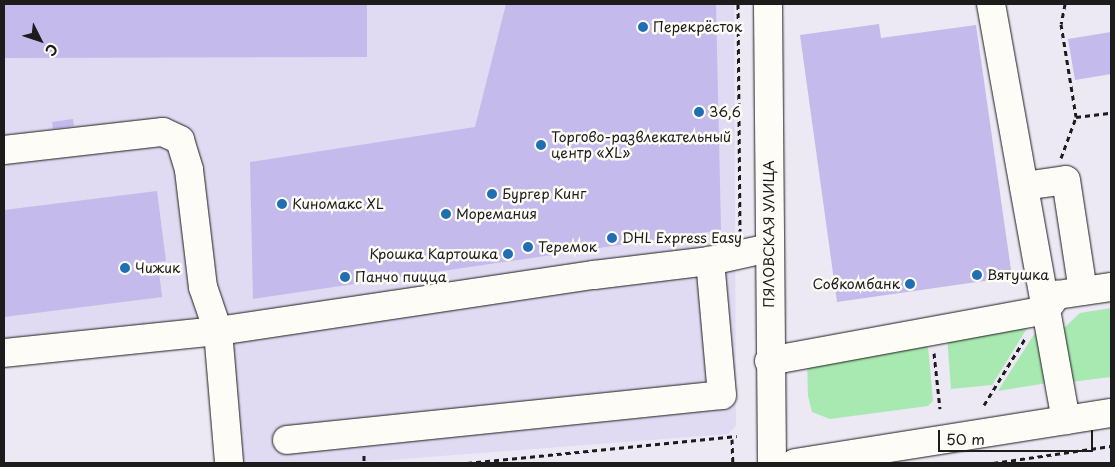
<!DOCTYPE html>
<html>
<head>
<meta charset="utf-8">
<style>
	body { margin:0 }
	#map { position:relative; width:1115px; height:467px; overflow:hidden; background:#ece8f4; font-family:"Playpen Sans",sans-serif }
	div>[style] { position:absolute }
	.built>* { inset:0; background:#e0daf2 }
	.green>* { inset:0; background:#a8e8b1 }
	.building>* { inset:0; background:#c4baec }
	.path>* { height:3px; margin-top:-1.5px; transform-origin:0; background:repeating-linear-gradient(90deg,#1c1c1c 0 5px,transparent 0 9px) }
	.roads { filter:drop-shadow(0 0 1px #1c1c1c) drop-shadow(0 0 1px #1c1c1c) }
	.minor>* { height:28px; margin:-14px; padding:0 14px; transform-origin:14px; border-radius:14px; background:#fdfcf7 }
	.major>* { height:28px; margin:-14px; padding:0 14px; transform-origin:14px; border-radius:14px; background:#fdfcf7 }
	.dots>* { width:14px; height:14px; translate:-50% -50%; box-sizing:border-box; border:2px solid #fdfcf7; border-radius:50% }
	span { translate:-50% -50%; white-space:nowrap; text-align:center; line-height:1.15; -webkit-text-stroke:5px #fdfcf7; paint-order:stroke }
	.poi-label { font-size:14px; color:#1c1c1c }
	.left { translate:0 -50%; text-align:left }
	.right { translate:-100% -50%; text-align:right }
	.street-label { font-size:14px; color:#1c1c1c }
	.frame { position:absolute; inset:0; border:5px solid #1c1c1c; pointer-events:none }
	.north { position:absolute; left:15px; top:15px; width:50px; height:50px; -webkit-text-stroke:4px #fdfcf7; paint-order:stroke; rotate:131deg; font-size:14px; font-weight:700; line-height:20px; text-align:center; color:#1c1c1c }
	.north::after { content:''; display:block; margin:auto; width:18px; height:22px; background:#1c1c1c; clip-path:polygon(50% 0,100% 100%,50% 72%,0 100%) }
	.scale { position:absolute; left:938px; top:430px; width:155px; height:22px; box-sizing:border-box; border:2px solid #1c1c1c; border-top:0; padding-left:6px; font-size:15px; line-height:18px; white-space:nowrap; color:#1c1c1c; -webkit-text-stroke:4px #fdfcf7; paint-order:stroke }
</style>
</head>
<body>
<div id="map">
	<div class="built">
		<i style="clip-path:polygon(4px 4px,734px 4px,736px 426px,728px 434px,351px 463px,237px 463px,220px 316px,4px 339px)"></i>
	</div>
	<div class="green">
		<i style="clip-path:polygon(1111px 308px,1111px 377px,1071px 382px,1064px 328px,1080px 313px)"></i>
		<i style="clip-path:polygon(1029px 325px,992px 385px,951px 389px,947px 336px)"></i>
		<i style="clip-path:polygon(1040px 325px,1048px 383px,998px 391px)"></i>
		<i style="clip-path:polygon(922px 344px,928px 347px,933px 401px,928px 406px,830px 419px,812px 412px,808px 396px,807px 360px)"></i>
	</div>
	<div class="building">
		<i style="clip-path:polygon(367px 4px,367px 57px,4px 58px,4px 5px)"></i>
		<i style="clip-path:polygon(506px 4px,716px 4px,721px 230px,253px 299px,250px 162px,475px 127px)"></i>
		<i style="clip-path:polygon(879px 24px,881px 38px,976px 25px,1012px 277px,837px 302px,800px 35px)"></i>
		<i style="clip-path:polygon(1111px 32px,1111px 74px,1075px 80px,1068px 39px)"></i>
		<i style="clip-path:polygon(73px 119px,74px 126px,53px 129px,52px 122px)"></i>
		<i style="clip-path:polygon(157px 191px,166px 261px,158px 262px,162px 297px,4px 317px,4px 210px)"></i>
	</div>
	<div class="path">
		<i style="left:738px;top:4px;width:227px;rotate:89.5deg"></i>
		<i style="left:1065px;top:4px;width:20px;rotate:101deg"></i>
		<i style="left:1061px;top:24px;width:94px;rotate:80.8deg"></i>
		<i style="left:1061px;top:158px;width:44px;rotate:-69.9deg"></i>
		<i style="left:1076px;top:117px;width:35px;rotate:-7deg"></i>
		<i style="left:934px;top:353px;width:56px;rotate:83.9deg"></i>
		<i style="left:984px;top:405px;width:80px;rotate:-58.3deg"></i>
		<i style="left:732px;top:439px;width:24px;rotate:88deg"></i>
		<i style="left:364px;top:455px;width:8px;rotate:90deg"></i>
		<i style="left:467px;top:463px;width:271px;rotate:-5.7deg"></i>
		<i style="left:993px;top:463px;width:119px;rotate:-8.2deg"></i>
	</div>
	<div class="roads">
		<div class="minor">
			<i style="left:768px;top:4px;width:459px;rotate:89.5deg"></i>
			<i style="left:991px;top:4px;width:423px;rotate:79.8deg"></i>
			<i style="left:4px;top:150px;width:160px;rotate:-6.5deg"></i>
			<i style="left:163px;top:132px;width:19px;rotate:25deg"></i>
			<i style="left:180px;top:140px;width:31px;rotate:73deg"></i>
			<i style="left:189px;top:170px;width:118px;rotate:83.2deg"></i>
			<i style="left:203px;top:287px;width:46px;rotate:71.2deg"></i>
			<i style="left:218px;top:331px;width:132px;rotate:85.2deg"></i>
			<i style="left:1024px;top:186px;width:42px;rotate:-8.1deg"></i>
			<i style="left:1066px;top:180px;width:112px;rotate:81.3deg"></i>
			<i style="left:4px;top:353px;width:215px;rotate:-5.9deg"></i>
			<i style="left:218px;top:331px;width:380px;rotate:-8.5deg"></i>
			<i style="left:594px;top:275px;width:117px;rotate:-6.9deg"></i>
			<i style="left:710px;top:261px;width:60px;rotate:-12.4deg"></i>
			<i style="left:769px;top:361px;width:282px;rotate:-10.4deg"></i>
			<i style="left:1046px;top:310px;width:19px;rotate:-54deg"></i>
			<i style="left:1057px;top:295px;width:55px;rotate:-8.4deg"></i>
			<i style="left:287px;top:440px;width:437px;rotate:-5.9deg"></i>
			<i style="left:722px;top:395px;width:135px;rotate:-95.1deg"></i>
		</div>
		<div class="major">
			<i style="left:795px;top:463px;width:320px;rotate:-9deg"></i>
		</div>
	</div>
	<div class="dots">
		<i style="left:643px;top:27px;background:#1f6fb2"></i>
		<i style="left:699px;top:112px;background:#1f6fb2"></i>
		<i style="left:541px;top:145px;background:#1f6fb2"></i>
		<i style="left:492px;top:194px;background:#1f6fb2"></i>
		<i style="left:282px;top:204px;background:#1f6fb2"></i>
		<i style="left:446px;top:214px;background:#1f6fb2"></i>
		<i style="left:612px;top:238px;background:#1f6fb2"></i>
		<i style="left:528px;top:247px;background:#1f6fb2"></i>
		<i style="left:508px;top:254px;background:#1f6fb2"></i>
		<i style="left:125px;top:268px;background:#1f6fb2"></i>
		<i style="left:977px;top:275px;background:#1f6fb2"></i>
		<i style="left:345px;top:277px;background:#1f6fb2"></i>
		<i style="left:910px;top:284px;background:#1f6fb2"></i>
	</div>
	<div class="poi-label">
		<span class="left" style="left:653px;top:27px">Перекрёсток</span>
		<span class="left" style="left:709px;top:112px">36,6</span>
		<span class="left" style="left:551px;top:145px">Торгово-развлекательный<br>центр «XL»</span>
		<span class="left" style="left:502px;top:194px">Бургер Кинг</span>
		<span class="left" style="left:292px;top:204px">Киномакс XL</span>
		<span class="left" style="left:456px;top:214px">Моремания</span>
		<span class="left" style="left:622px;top:238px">DHL Express Easy</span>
		<span class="left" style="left:538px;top:247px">Теремок</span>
		<span class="right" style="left:498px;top:254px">Крошка Картошка</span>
		<span class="left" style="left:135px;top:268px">Чижик</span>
		<span class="left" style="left:987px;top:275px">Вятушка</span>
		<span class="left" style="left:355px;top:277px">Панчо пицца</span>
		<span class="right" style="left:900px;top:284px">Совкомбанк</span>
	</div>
	<div class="street-label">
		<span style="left:769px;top:234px;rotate:-90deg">ПЯЛОВСКАЯ УЛИЦА</span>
	</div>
	<div class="frame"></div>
	<div class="north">С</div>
	<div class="scale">50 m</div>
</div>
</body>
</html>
